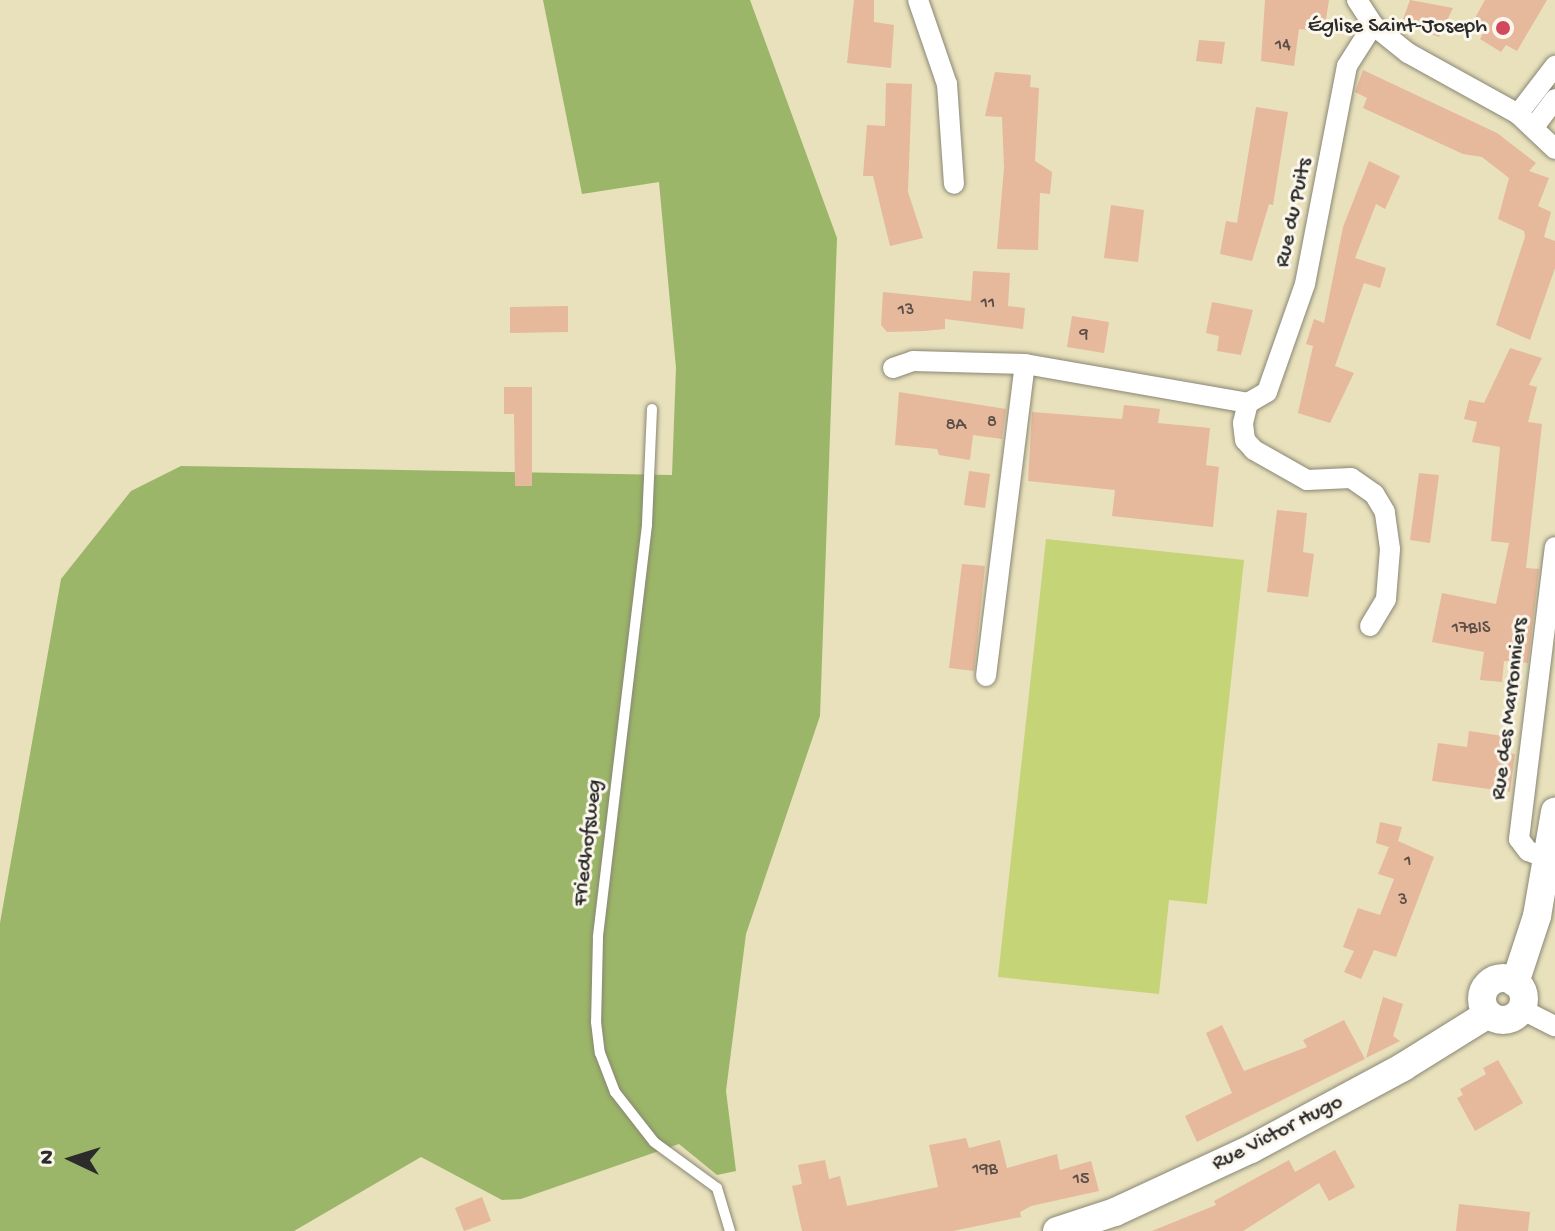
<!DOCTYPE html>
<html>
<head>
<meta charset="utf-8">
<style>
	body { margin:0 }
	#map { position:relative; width:1555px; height:1231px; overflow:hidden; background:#e8e1bc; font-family:"Gochi Hand",sans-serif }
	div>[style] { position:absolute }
	.green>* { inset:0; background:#c4d477 }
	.forest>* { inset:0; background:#9bb668 }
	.building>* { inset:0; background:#e6b89c }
	.roads { filter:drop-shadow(0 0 2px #8a8674) drop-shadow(0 0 2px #8a8674) }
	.lane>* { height:10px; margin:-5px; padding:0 5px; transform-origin:5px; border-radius:5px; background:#fff }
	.street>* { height:20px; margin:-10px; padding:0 10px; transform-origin:10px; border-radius:10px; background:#fff }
	.secondary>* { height:28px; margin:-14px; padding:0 14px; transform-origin:14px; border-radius:14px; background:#fff }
	.secondary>.ring { margin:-14px; padding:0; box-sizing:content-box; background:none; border:28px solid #fff; border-radius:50% }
	.dots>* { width:22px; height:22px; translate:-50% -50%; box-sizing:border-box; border:4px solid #fbf7ec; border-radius:50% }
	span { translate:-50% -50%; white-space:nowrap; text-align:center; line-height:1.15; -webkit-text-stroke:6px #fbf7ec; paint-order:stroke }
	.number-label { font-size:18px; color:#5a4e47 }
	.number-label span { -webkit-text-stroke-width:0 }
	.poi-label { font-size:22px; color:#2b2b2b }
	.right { translate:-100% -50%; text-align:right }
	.street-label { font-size:22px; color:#2b2b2b }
	.north { position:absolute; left:32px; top:1119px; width:80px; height:80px; -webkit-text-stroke:6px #fbf7ec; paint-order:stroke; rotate:274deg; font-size:22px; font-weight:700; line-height:32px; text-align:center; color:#2b2b2b }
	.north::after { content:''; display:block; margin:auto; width:28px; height:36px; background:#2b2b2b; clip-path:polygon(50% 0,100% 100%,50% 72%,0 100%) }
</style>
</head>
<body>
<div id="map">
	<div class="green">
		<i style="clip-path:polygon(1046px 539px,1244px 560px,1207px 904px,1169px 900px,1159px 994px,998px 977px)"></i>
	</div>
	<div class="forest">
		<i style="clip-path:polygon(543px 0,750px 0,837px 238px,820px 716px,746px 934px,726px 1091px,736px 1171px,717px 1175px,679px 1144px,521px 1199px,502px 1200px,421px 1157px,294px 1231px,0 1231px,0 923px,61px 579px,131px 491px,181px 466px,672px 475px,676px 368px,659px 182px,582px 194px)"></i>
	</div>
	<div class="building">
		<i style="clip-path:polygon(854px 0,874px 0,874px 22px,894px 25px,891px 68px,847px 63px)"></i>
		<i style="clip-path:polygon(1265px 0,1329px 0,1324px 32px,1299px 29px,1294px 66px,1261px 61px)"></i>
		<i style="clip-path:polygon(1410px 0,1453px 8px,1439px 37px,1402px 22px)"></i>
		<i style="clip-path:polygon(1485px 0,1547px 0,1517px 51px,1506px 45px,1501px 52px,1480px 39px,1484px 32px,1471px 25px)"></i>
		<i style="clip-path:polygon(1199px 40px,1225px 42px,1222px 64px,1196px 61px)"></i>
		<i style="clip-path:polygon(1363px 70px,1497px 133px,1536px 163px,1529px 171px,1549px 178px,1538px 206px,1551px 212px,1544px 237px,1555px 241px,1555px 268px,1530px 340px,1496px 325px,1525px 237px,1524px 231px,1498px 219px,1509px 178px,1482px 157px,1463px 154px,1363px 108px,1367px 98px,1355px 92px)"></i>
		<i style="clip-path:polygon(995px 72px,1031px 75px,1030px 87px,1039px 88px,1035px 161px,1052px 172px,1050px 194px,1040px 193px,1038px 250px,997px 249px,1004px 168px,1002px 117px,985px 116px)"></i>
		<i style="clip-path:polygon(886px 83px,912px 84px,908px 192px,923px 238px,890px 246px,873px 176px,863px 176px,867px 125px,885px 126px)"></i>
		<i style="clip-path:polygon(1256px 107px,1288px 112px,1273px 205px,1269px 204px,1252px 261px,1220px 254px,1226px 221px,1237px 223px)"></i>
		<i style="clip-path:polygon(1369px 161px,1400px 176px,1385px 209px,1376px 204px,1355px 258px,1386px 268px,1380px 288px,1364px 283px,1335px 366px,1354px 373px,1330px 423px,1298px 413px,1313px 346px,1306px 344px,1314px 319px,1324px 323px,1343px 227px)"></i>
		<i style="clip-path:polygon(1111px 205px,1144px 210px,1138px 262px,1104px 258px)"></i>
		<i style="clip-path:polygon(973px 271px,1010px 273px,1008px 306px,1025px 308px,1023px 329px,945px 319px,945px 329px,924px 331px,887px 332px,881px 325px,883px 292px,971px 301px)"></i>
		<i style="clip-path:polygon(1212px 302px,1253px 310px,1241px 355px,1217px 351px,1219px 336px,1206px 333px)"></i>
		<i style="clip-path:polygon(568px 306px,568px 332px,510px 333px,510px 307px)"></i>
		<i style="clip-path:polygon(1072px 316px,1109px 322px,1104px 353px,1067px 347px)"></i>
		<i style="clip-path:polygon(1510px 348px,1542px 358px,1529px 385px,1537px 387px,1528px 422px,1542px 424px,1526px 568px,1539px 569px,1528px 663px,1504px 661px,1502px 682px,1480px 680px,1484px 652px,1432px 642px,1442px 593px,1496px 604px,1509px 543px,1491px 541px,1500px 447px,1472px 442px,1477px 422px,1464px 419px,1469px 400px,1484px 403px)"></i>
		<i style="clip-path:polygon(504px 387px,532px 387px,532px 486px,515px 486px,514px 414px,504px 414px)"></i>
		<i style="clip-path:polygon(899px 392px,1006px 409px,1002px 439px,973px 435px,970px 460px,939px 455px,937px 449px,895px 445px)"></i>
		<i style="clip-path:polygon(1124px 405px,1160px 409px,1158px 423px,1210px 428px,1206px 465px,1219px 467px,1213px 527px,1112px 516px,1115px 490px,1028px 481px,1032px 412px,1122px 419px)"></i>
		<i style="clip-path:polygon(969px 471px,990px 474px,985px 508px,964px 505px)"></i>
		<i style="clip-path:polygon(1419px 473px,1439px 475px,1430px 543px,1410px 540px)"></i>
		<i style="clip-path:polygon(1277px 510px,1307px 513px,1303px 552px,1314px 554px,1308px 597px,1267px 592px)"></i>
		<i style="clip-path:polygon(962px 564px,985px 566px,974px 671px,949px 668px)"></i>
		<i style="clip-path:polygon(1469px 731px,1503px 736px,1500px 752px,1515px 754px,1510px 792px,1432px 781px,1438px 743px,1467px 747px)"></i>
		<i style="clip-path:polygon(1380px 822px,1402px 827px,1398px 841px,1434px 857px,1396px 957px,1374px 950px,1361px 979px,1344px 972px,1354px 951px,1343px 947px,1358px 908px,1380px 915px,1394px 879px,1378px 874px,1389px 847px,1376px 843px)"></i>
		<i style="clip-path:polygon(1383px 997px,1403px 1004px,1393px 1036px,1400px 1041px,1366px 1058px)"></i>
		<i style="clip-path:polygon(1344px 1020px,1365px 1059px,1197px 1142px,1185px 1116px,1232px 1093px,1206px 1033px,1222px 1025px,1244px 1071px,1307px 1047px,1303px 1040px)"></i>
		<i style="clip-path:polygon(1498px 1060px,1523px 1103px,1475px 1131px,1457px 1098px,1463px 1095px,1460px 1089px,1486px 1074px,1483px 1068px)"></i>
		<i style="clip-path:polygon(966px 1138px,969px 1148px,1000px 1140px,1007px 1168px,1057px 1154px,1060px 1170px,1091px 1161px,1099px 1191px,1031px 1206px,1020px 1212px,1021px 1217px,953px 1231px,802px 1231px,792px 1186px,802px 1184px,798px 1165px,825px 1160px,829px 1179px,840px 1176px,847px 1206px,938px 1187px,929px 1145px)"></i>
		<i style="clip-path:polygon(1335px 1150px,1355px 1187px,1329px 1201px,1319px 1183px,1243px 1231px,1152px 1231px,1216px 1205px,1214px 1201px,1289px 1160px,1295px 1172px)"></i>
		<i style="clip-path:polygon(482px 1197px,491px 1221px,464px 1231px,455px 1208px)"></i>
		<i style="clip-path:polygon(1459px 1204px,1530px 1212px,1528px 1231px,1456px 1231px)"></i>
	</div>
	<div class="roads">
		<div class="lane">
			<i style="left:652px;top:409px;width:116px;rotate:92.5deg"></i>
			<i style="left:647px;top:525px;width:415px;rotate:96.8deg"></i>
			<i style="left:598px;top:937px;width:85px;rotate:91.3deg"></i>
			<i style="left:596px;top:1022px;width:31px;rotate:83deg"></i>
			<i style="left:600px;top:1053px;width:42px;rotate:69deg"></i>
			<i style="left:615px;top:1092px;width:63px;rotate:52deg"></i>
			<i style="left:654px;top:1142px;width:78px;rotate:36.1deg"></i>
			<i style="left:717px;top:1188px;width:45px;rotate:73.2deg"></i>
		</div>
		<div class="street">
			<i style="left:918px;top:0;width:89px;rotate:71deg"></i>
			<i style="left:947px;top:84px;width:100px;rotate:86deg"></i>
			<i style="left:1357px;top:0;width:30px;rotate:57deg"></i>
			<i style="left:1373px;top:25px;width:45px;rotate:38.7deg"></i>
			<i style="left:1408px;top:53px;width:126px;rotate:29deg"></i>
			<i style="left:1518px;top:114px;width:51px;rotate:43.4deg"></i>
			<i style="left:1518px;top:114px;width:61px;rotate:-52.4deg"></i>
			<i style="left:1534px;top:127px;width:35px;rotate:-53deg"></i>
			<i style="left:893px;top:368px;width:21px;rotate:-19deg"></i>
			<i style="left:913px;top:361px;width:112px;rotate:1.5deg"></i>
			<i style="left:1025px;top:364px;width:226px;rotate:9.9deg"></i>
			<i style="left:1370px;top:626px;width:31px;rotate:-59deg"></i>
			<i style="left:1386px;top:599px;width:50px;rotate:-85.4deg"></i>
			<i style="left:1390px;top:549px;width:37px;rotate:-98deg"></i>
			<i style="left:1385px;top:512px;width:21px;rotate:-121deg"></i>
			<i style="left:1374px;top:494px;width:28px;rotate:-145deg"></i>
			<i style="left:1351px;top:478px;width:44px;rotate:177.4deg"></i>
			<i style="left:1307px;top:480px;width:61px;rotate:-150.5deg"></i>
			<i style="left:1254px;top:450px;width:13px;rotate:-132deg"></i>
			<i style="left:1245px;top:440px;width:17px;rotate:-97deg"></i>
			<i style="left:1243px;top:423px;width:21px;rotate:-76deg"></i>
			<i style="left:1248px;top:403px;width:22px;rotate:-30deg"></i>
			<i style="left:1267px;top:392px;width:114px;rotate:-70.6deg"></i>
			<i style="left:1305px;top:284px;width:222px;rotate:-79.1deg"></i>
			<i style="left:1347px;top:66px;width:49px;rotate:-57.6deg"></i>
			<i style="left:986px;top:676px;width:314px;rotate:-82.9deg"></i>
			<i style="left:1549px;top:859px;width:22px;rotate:-159deg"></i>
			<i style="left:1528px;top:851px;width:15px;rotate:-127deg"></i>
			<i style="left:1519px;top:839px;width:294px;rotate:-83deg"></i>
			<i style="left:1521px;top:1009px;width:38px;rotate:27deg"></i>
		</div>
		<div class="secondary">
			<i class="ring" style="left:1482px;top:978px;width:14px;height:14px"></i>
			<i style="left:1515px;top:983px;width:71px;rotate:-71.8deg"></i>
			<i style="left:1537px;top:916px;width:106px;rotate:-80.2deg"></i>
			<i style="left:1057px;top:1231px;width:61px;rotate:-18.1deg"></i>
			<i style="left:1115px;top:1212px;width:150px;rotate:-24.9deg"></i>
			<i style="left:1251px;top:1149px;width:173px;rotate:-28.3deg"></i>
			<i style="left:1403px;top:1067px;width:100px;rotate:-31.9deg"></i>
		</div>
	</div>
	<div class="dots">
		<i style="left:1503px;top:28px;background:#d1495b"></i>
	</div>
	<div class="number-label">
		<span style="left:1283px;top:46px">14</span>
		<span style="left:988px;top:304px">11</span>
		<span style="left:906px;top:311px">13</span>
		<span style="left:1084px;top:335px">9</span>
		<span style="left:992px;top:423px">8</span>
		<span style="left:956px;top:426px">8A</span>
		<span style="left:1471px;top:629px">17BIS</span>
		<span style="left:1408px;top:862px">1</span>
		<span style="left:1403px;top:901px">3</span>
		<span style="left:985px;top:1170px">19B</span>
		<span style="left:1081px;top:1180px">15</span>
	</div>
	<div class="poi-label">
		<span class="right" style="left:1487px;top:28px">Église Saint-Joseph</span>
	</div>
	<div class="street-label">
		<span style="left:1295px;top:213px;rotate:-78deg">Rue du Puits</span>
		<span style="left:1511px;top:709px;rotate:-83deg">Rue des Marronniers</span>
		<span style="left:589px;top:843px;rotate:-83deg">Friedhofsweg</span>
		<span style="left:1278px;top:1134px;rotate:-27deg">Rue Victor Hugo</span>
	</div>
	<div class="north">N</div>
</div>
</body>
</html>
